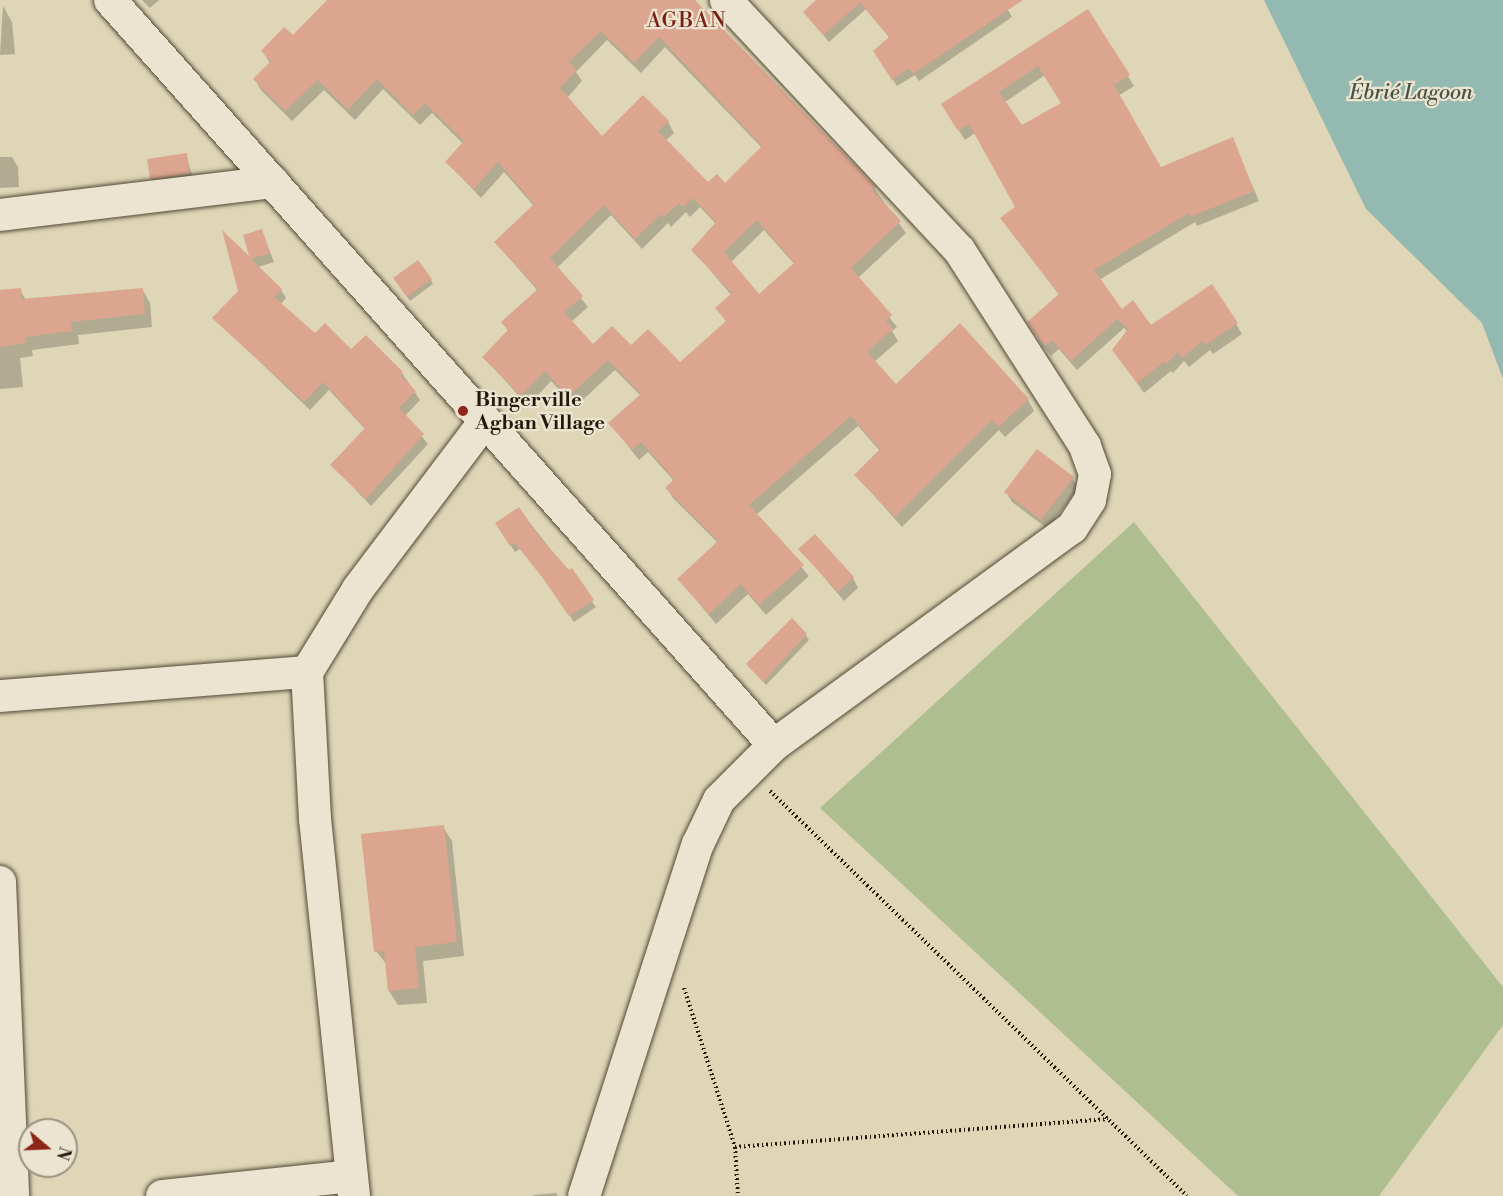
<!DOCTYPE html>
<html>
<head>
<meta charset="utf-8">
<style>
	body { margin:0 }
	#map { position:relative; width:1503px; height:1196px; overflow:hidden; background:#ded6b6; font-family:"Libre Bodoni",serif }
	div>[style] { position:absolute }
	.green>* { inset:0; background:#afbe90 }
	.water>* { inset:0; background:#93b9b0 }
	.shadow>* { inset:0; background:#0003 }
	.building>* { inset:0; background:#dba58f }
	.path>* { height:4px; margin-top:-2px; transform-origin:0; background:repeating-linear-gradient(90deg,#24180b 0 1.5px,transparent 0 4.5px) }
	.roads { filter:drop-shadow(0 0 2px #524836) drop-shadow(0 0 2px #524836) }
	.minor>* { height:32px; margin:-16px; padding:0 16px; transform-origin:16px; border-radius:16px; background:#eae4d0 }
	.dots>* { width:16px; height:16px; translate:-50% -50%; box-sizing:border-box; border:3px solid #eae4d0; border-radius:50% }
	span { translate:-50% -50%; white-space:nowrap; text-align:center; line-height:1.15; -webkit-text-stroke:4.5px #eae4d0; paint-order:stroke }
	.poi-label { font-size:20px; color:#24180b; font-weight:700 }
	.left { translate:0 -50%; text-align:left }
	.neighbourhood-label { font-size:21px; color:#7a1f14; letter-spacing:1.5px }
	.water-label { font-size:21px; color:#4b5045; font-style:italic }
	.north { position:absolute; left:18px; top:1118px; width:60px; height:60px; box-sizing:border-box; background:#eae4d0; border:2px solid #9b9281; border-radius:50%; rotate:109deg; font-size:16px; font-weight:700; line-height:24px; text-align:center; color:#24180b }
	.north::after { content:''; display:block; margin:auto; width:21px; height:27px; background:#8f2418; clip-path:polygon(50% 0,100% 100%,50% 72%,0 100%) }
</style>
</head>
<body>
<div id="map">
	<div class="green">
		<i style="clip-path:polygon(1134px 522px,1503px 987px,1503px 1025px,1379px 1196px,1238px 1196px,820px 808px)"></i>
	</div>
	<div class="water">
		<i style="clip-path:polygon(1264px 0,1503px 0,1503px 379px,1482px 323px,1366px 209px)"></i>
	</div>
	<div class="shadow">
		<i style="clip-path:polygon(142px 0,159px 0,150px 8px)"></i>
		<i style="clip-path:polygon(evenodd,329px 0,692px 0,874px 188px,906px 233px,858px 278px,897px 327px,892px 331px,898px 341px,874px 362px,896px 387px,1028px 400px,1034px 411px,1005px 437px,999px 430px,902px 527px,856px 475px,880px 451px,858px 426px,756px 515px,809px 576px,766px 615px,748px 594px,716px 624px,679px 579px,718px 543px,673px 498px,667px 488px,674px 481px,648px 452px,639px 460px,610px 423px,641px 396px,615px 370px,575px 407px,551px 381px,528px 406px,484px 357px,509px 332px,503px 323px,538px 291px,496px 243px,534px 206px,504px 172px,481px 198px,447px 162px,463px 144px,432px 113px,420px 125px,383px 89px,355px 120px,324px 90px,292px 121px,261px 90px,255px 80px,270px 63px,263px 52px,293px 38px,329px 0,607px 40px,641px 73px,665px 47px,762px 148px,725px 185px,708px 185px,665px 141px,674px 133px,668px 122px,602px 138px,567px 98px,582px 81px,576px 72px,607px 40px,329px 0,700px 207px,716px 224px,693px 250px,732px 296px,717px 308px,727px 323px,680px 364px,631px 347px,593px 346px,571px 322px,588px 307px,557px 268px,611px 215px,642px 249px,668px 223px,671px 227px,686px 212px,690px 217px,700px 207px,329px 0,764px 230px,795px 265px,759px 296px,731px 262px,764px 230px)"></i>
		<i style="clip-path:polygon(819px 0,1002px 0,1012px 17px,919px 81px,915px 75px,897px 86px,879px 59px,890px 38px,866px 9px,829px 42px,805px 12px)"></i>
		<i style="clip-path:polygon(3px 6px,12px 22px,15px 54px,0 55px)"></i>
		<i style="clip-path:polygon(evenodd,1088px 11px,1134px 86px,1118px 96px,1161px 169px,1232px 139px,1259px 201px,1197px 226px,1195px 222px,1099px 280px,1121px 311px,1151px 327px,1236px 324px,1242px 334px,1213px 354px,1210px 350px,1189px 367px,1184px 361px,1173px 373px,1171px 371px,1144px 393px,1114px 351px,1128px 332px,1124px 328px,1077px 370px,1059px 349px,1051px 356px,1042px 345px,1034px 332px,1060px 296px,1008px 228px,1016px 207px,975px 133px,965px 140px,949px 115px,1088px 11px,1045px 75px,1063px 103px,1021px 127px,1005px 102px,1045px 75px)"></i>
		<i style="clip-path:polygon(186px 155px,195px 184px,157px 188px,151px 178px)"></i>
		<i style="clip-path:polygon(0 157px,12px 157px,18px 167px,19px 187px,0 188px)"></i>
		<i style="clip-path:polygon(262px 231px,274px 262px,258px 267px,281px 290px,286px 298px,280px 305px,315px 335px,402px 373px,420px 400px,405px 416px,428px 444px,371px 506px,332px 465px,365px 429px,329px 390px,310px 410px,214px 318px,239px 292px,252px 261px,244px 236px)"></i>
		<i style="clip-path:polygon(431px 280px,433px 284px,410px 301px,397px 283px)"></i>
		<i style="clip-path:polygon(142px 289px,150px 303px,152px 327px,78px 335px,79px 344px,32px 350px,33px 356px,20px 358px,23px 387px,0 389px,0 292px,20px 290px,26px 300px)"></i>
		<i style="clip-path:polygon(1072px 478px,1078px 488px,1048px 529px,1012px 502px,1006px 492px)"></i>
		<i style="clip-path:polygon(519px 509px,596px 607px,574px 622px,548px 584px,520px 549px,515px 552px,501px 531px)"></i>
		<i style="clip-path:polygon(800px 549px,853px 578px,858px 588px,844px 601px)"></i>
		<i style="clip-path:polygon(806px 635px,809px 640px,766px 685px,748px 664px)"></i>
		<i style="clip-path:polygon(443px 827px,452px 841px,464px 956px,423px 961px,427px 1003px,398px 1005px,389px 991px,387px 965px,376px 951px)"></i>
		<i style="clip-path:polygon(556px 1193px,558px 1196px,533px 1196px,533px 1195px)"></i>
	</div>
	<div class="building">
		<i style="clip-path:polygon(evenodd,327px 0,695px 0,876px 187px,872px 190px,901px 221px,851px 268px,892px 315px,886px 321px,893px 329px,867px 352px,896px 384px,960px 323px,1029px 399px,998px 427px,992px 420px,895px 517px,854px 475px,880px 449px,851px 416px,749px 505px,804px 565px,759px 605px,741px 584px,709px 614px,677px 579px,718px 541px,665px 488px,674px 479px,641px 442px,632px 450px,608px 423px,641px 394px,608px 360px,568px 397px,545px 371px,521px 396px,482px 357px,508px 330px,501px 322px,538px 289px,494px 242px,534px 204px,498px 162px,474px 189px,445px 162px,464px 141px,425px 103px,413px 115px,377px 79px,348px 110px,318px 80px,285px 111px,253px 79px,271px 61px,261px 51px,284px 27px,293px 35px,327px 0,601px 31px,634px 63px,659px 37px,762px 146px,725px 183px,717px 174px,708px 182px,658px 131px,669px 121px,643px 95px,602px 136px,560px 88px,577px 70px,569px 62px,601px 31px,327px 0,693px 198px,716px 222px,691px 250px,732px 293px,715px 308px,726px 321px,680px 362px,648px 329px,631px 345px,612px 326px,593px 344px,564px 312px,583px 296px,550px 258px,604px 205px,635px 239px,661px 214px,664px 217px,679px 203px,683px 207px,693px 198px,327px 0,757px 220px,794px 263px,759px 294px,724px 252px,757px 220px)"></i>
		<i style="clip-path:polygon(816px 0,1023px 0,913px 74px,909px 68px,892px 80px,873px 51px,889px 37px,860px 3px,823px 35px,803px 12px)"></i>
		<i style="clip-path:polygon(evenodd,1088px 9px,1130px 75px,1114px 85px,1161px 167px,1233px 137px,1254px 191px,1190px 217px,1189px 213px,1094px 270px,1122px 309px,1133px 300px,1151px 325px,1212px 284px,1238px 323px,1206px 345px,1203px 341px,1182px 358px,1177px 352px,1167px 364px,1164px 362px,1137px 383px,1112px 350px,1128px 329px,1117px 319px,1071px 361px,1052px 340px,1045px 346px,1035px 334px,1027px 322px,1059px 294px,1000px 218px,1015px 207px,969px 124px,958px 131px,941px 104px,1088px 9px,1038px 66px,1061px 103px,1022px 125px,999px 92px,1038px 66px)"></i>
		<i style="clip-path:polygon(187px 153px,190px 174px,150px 179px,147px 159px)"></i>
		<i style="clip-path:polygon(262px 229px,270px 253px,251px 259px,282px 289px,274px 297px,315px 333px,325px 323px,351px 349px,366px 335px,403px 372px,400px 375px,416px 391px,399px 408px,424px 434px,366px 499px,330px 465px,365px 428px,323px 382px,304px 402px,212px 318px,238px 291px,222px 230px,249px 256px,243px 235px)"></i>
		<i style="clip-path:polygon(418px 260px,432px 279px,407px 297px,393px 278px)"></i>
		<i style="clip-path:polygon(21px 288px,22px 299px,143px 288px,145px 314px,71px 322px,72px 331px,26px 337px,26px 343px,0 347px,0 290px)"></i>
		<i style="clip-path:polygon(1037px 449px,1074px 477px,1041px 520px,1004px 492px)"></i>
		<i style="clip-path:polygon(519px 507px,537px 534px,569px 570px,572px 568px,594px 600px,569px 616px,542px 577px,515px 543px,510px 546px,495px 523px)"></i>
		<i style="clip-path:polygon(815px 534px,854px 577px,838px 592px,798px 549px)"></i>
		<i style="clip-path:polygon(792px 618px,807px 634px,763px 682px,746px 664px)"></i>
		<i style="clip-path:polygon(444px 825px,457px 942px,415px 947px,419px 988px,388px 991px,384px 951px,374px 952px,361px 834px)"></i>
	</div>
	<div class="path">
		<i style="left:770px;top:791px;width:581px;rotate:44.16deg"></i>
		<i style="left:684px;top:988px;width:167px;rotate:72.2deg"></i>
		<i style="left:735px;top:1147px;width:49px;rotate:86.5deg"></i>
		<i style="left:735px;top:1147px;width:374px;rotate:-4.3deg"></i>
	</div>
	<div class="roads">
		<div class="minor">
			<i style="left:110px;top:0;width:998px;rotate:48.29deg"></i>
			<i style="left:0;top:215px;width:275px;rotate:-6.9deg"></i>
			<i style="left:0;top:696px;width:308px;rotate:-4.5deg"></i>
			<i style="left:0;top:882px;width:314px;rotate:87.6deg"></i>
			<i style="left:162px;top:1196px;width:190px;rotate:-6deg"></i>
			<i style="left:354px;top:1196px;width:379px;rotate:-95.9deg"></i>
			<i style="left:315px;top:819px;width:147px;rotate:-93.1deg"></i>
			<i style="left:307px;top:672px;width:97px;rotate:-58.4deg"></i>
			<i style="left:358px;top:589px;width:211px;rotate:-52.9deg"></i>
			<i style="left:584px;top:1196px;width:370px;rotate:-72.1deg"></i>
			<i style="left:698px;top:844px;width:49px;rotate:-64.5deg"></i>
			<i style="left:719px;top:800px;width:78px;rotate:-45deg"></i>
			<i style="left:774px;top:745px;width:369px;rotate:-36.1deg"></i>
			<i style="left:1072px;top:528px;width:33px;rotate:-57deg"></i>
			<i style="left:1090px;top:500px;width:26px;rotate:-79deg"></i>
			<i style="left:1095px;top:474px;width:30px;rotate:-110deg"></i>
			<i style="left:1085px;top:446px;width:233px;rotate:-122.7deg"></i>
			<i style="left:959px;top:250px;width:342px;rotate:-133deg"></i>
		</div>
	</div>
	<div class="dots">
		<i style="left:463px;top:411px;background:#8f2418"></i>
	</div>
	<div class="poi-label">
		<span class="left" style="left:475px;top:412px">Bingerville<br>Agban Village</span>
	</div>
	<div class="neighbourhood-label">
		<span style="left:687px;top:21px">AGBAN</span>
	</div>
	<div class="water-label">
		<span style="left:1411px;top:93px">Ébrié Lagoon</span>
	</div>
	<div class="north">N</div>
</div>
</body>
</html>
